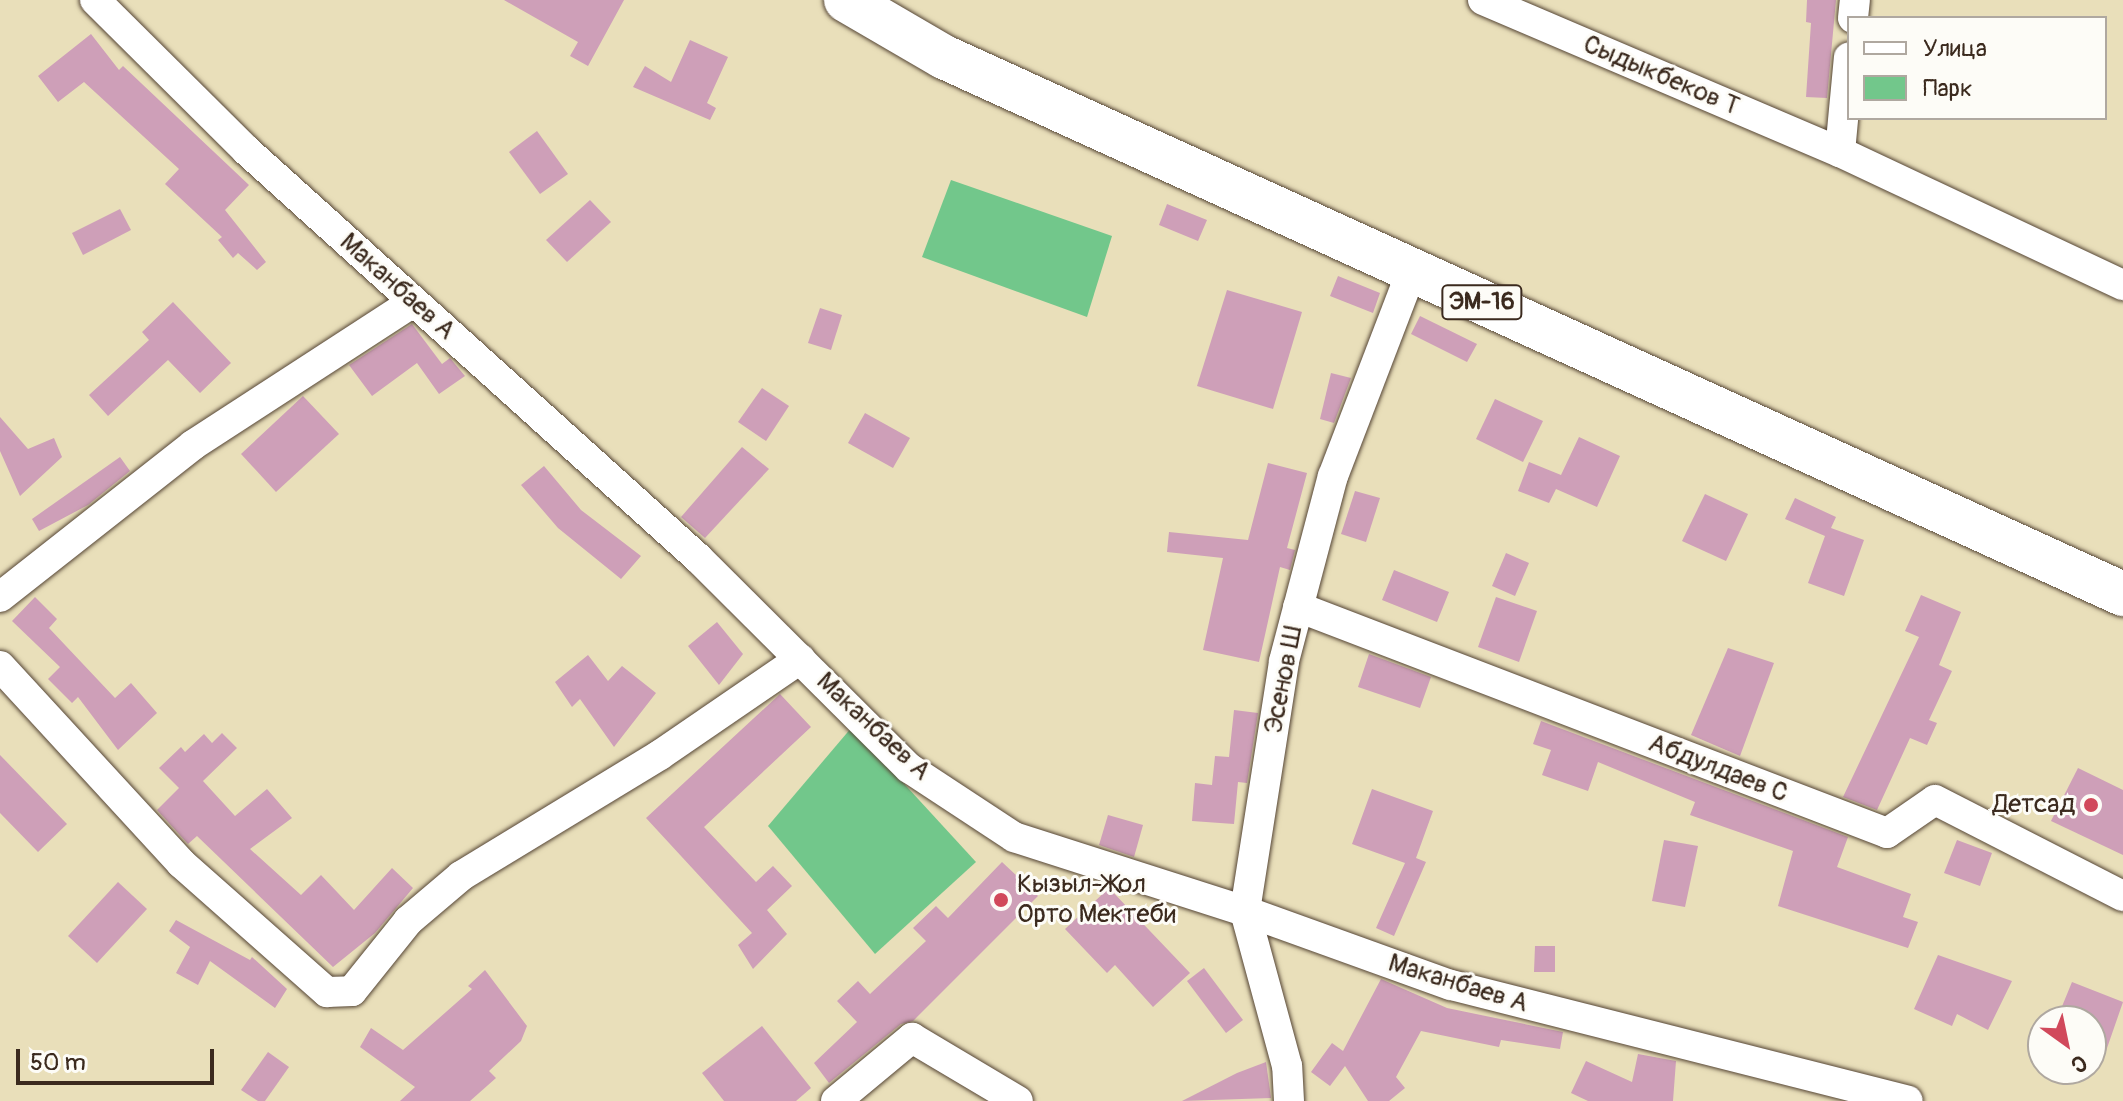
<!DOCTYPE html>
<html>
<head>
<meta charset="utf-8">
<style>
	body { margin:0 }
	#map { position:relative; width:2123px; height:1101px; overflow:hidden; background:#e9dfba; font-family:Pangolin,sans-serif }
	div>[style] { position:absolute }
	.green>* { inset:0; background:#72c78b }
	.building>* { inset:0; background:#ce9fb8 }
	.roads { filter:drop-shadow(0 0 2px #554535) drop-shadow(0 0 2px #554535) }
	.street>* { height:30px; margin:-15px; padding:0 15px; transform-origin:15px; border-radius:15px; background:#fff }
	.highway>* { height:44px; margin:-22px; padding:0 22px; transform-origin:22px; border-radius:22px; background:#fff }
	.dots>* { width:22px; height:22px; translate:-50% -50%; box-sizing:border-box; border:4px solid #fdfcf7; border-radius:50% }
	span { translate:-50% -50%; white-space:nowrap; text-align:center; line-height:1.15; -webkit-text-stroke:6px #fdfcf7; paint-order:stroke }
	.shield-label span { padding:2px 6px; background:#fdfcf7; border:2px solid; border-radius:6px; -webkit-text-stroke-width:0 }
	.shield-label { font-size:24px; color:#3b2a1e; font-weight:700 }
	.street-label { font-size:26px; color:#3b2a1e }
	.poi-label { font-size:26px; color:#3b2a1e }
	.right { translate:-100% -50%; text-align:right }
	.left { translate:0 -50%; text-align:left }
	.legend { position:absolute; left:1847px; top:16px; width:260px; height:104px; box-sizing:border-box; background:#fdfcf7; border:2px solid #afa8a0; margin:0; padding:10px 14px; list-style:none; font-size:24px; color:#3b2a1e }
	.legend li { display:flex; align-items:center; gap:16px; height:40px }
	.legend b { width:40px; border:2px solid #afa8a0 }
	.north { position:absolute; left:2027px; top:1005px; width:80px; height:80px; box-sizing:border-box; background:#fdfcf7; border:2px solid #afa8a0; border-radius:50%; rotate:147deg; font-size:22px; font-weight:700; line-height:32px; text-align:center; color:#3b2a1e }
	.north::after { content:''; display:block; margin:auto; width:28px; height:36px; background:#d1495b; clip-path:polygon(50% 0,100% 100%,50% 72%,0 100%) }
	.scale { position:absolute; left:16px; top:1049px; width:198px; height:36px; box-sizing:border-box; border:4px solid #3b2a1e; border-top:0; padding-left:10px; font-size:24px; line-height:28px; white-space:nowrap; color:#3b2a1e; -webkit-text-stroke:6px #fdfcf7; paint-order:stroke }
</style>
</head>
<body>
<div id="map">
	<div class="green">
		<i style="clip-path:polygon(951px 180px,1112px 236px,1087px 317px,922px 257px)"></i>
		<i style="clip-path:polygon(852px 727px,976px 862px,875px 954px,768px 826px)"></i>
	</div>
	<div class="building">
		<i style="clip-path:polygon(504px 0,624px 0,588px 66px,570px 56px,578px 42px)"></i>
		<i style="clip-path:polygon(1807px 0,1836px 0,1827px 98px,1806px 97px,1811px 23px,1806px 22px)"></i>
		<i style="clip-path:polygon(91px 34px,119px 70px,123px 66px,249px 185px,225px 210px,266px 262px,257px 270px,238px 253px,233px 258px,218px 240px,222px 237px,165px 184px,179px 169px,84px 82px,58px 102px,38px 76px)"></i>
		<i style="clip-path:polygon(690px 40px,728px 57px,707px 103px,716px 108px,710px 120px,633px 87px,645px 66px,671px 82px)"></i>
		<i style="clip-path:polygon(537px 131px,568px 174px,540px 194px,509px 152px)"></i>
		<i style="clip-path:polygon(590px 200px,611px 222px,567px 262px,546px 240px)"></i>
		<i style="clip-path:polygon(1167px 204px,1207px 220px,1198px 241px,1159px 225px)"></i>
		<i style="clip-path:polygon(120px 209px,131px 230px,83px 255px,72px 233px)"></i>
		<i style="clip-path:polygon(1338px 276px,1380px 293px,1373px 313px,1330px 296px)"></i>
		<i style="clip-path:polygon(1227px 290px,1302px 312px,1273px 409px,1197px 386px)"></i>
		<i style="clip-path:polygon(173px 302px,231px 363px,200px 393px,168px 360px,108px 416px,89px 395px,149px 340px,142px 332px)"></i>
		<i style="clip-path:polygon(820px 308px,842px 315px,831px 350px,808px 343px)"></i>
		<i style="clip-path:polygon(1420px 316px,1477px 344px,1467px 362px,1411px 334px)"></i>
		<i style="clip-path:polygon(412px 324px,442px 364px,450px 358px,465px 376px,439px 394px,417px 363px,372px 396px,349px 365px)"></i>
		<i style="clip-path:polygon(1331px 373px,1351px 378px,1334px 423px,1320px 419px)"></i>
		<i style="clip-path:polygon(762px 388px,789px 406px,766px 441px,738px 422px)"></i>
		<i style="clip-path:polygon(303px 396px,339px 434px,276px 492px,241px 454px)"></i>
		<i style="clip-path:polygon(1495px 399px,1543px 421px,1523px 462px,1476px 439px)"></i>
		<i style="clip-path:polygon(865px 413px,910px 438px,893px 468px,848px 443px)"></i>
		<i style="clip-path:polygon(0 417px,28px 449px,54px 438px,62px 457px,20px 496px,0 451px)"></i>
		<i style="clip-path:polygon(1579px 437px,1620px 456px,1597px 507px,1556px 489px,1549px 503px,1518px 491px,1529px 462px,1561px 475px)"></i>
		<i style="clip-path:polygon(742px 447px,769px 469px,705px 538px,681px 517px)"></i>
		<i style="clip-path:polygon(120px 457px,130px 471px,88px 505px,39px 531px,32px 519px)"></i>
		<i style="clip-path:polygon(1268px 463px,1307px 473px,1287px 548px,1295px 550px,1290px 570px,1280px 567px,1259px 662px,1203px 650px,1223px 558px,1167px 552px,1169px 532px,1248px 540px)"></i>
		<i style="clip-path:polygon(544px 466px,581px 510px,641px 556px,621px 579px,558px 528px,521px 485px)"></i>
		<i style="clip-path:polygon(1355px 491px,1380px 498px,1366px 542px,1341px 534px)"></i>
		<i style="clip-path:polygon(1705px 494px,1748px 514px,1726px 561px,1682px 541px)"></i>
		<i style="clip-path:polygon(1795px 498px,1836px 517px,1831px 528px,1864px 540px,1844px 596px,1808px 583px,1825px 536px,1785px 519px)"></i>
		<i style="clip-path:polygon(1506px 553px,1529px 563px,1515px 596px,1492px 586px)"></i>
		<i style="clip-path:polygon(1394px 570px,1449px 592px,1437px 622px,1382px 600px)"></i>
		<i style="clip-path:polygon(1921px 595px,1961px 612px,1939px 665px,1952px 671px,1929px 720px,1937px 723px,1927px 745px,1910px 738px,1877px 810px,1843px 797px,1919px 637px,1905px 631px)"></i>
		<i style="clip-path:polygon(35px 597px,57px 619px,49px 628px,115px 698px,131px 683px,157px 713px,118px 750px,78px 697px,72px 703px,48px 679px,60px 667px,12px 621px)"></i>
		<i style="clip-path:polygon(1496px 597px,1537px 611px,1519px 662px,1478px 647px)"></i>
		<i style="clip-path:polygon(717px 622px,743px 654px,719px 685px,688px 646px)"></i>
		<i style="clip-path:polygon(1728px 648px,1774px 663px,1740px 756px,1691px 735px)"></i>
		<i style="clip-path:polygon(1369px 654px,1431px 677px,1420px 708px,1358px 687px)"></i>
		<i style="clip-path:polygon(588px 655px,608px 681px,622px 666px,656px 693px,614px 747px,580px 699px,572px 707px,555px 682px)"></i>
		<i style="clip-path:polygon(780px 694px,811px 727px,704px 827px,756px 882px,773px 866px,792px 886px,767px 910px,787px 934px,753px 969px,738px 945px,752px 933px,646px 818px)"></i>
		<i style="clip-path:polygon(1234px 710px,1258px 713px,1247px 783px,1238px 782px,1234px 824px,1192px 821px,1195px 783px,1212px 785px,1215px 756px,1229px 757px)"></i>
		<i style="clip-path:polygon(1541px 721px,1848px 837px,1837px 867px,1911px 894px,1903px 917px,1918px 922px,1908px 948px,1778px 906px,1793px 851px,1690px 815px,1695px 802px,1598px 762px,1588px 791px,1542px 775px,1551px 750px,1533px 744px)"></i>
		<i style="clip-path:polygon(222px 733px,237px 748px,203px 781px,235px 816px,267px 789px,292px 818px,250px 849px,301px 895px,321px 875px,354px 910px,392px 868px,413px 888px,375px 933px,333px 967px,197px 836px,188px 844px,157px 810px,179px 788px,159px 768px,181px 747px,185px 752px,204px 734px,212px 743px)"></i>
		<i style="clip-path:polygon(0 755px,67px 824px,38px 852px,0 813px)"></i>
		<i style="clip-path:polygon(2078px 768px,2123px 790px,2123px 855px,2051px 821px)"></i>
		<i style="clip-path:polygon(1372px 789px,1433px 811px,1416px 858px,1426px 862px,1394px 936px,1376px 928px,1405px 863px,1352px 844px)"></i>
		<i style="clip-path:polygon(1108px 815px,1143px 825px,1134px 857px,1099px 845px)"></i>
		<i style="clip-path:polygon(1664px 840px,1698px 846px,1685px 907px,1652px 901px)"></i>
		<i style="clip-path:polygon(1957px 840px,1992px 853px,1980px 886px,1944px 873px)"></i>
		<i style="clip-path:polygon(1002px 862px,1038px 896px,913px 1021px,901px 1024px,829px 1083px,814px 1063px,857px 1022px,837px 1001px,858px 981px,870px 994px,926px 941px,913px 928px,936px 906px,948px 918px)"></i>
		<i style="clip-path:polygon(118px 882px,147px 909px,97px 963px,68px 936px)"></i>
		<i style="clip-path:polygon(1109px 888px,1190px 973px,1153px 1007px,1115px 965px,1107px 973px,1065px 929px)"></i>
		<i style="clip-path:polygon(176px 920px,250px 960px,252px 957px,287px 989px,275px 1008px,210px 961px,198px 985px,176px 973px,190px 947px,169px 931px)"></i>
		<i style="clip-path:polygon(1535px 946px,1555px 946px,1555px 972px,1534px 972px)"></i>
		<i style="clip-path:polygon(1938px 955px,2012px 981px,1988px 1030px,1957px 1014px,1952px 1026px,1914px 1009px)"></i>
		<i style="clip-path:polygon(1204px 968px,1243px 1020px,1226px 1033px,1187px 981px)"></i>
		<i style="clip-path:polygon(485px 970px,527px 1026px,521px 1041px,489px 1071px,496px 1078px,470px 1101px,400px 1101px,415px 1087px,360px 1047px,371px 1028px,403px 1050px,472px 989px,468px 986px)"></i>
		<i style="clip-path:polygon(1381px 979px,1447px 1008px,1563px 1032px,1560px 1049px,1501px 1040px,1499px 1047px,1421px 1031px,1396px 1077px,1405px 1088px,1389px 1101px,1368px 1101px,1345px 1066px,1330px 1086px,1311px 1072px,1332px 1043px,1343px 1051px)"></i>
		<i style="clip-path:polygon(2072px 982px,2123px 1002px,2106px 1051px,2091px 1045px,2091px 1021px,2056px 1021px)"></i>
		<i style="clip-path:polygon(762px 1026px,811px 1088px,796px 1101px,724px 1101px,702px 1073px)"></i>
		<i style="clip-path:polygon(268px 1052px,289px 1067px,265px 1101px,258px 1101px,241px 1090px)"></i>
		<i style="clip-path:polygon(1638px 1054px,1676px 1061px,1673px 1101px,1588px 1101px,1571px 1093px,1586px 1061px,1632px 1082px)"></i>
		<i style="clip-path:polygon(1266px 1062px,1271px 1098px,1182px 1101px,1237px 1073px)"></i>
	</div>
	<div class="roads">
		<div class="street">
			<i style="left:95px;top:0;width:213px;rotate:44.8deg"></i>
			<i style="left:246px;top:150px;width:609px;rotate:42.07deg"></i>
			<i style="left:698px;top:558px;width:298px;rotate:44.9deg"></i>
			<i style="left:909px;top:768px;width:126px;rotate:33.3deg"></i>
			<i style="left:1014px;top:837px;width:243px;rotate:17.8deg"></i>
			<i style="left:1245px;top:911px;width:219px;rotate:19.8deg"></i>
			<i style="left:1451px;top:985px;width:471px;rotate:14.2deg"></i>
			<i style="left:1483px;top:0;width:388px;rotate:23.1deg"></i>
			<i style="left:1840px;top:152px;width:313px;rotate:25.2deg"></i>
			<i style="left:1853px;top:18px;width:18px;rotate:-84deg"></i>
			<i style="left:1840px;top:152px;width:95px;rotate:-84.6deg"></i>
			<i style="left:0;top:597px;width:246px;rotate:-38.2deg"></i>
			<i style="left:193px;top:445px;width:262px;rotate:-33deg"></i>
			<i style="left:1298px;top:607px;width:631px;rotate:20.99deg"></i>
			<i style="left:1887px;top:833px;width:58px;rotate:-34.5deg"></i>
			<i style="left:1935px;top:800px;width:211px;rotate:27.1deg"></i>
			<i style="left:0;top:666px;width:268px;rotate:47.4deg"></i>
			<i style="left:181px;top:863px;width:195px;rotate:41.5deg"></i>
			<i style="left:327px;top:992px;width:25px;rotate:-2deg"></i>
			<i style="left:352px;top:991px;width:90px;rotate:-51.3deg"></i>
			<i style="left:408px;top:921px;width:70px;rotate:-40.3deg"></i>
			<i style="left:461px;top:876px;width:233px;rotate:-31.3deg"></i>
			<i style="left:660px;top:755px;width:170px;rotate:-34.4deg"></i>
			<i style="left:836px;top:1101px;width:99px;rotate:-39.7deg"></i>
			<i style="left:912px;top:1038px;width:123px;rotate:30.7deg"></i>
			<i style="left:1289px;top:1101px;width:35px;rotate:-93deg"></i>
			<i style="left:1287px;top:1066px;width:161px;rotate:-105.2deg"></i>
			<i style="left:1245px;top:911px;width:253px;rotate:-81.1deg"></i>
			<i style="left:1284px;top:661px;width:191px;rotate:-75.2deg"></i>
			<i style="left:1333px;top:476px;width:221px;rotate:-69deg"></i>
		</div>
		<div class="highway">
			<i style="left:846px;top:0;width:113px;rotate:30.2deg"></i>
			<i style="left:944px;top:57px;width:1296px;rotate:24.49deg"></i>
		</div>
	</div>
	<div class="dots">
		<i style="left:2091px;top:805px;background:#d1495b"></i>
		<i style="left:1001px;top:900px;background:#d1495b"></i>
	</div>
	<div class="shield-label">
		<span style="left:1482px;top:302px">ЭМ-16</span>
	</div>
	<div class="street-label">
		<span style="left:1661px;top:76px;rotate:23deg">Сыдыкбеков Т</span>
		<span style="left:397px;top:287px;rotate:42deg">Маканбаев А</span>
		<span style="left:1284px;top:680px;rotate:-79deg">Эсенов Ш</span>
		<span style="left:873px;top:727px;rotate:43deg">Маканбаев А</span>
		<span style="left:1718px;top:769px;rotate:21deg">Абдулдаев С</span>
		<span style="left:1458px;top:984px;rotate:17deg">Маканбаев А</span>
	</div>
	<div class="poi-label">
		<span class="right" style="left:2075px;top:805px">Детсад</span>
		<span class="left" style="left:1017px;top:900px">Кызыл-Жол<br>Орто Мектеби</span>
	</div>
	<ul class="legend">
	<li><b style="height:10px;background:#fff"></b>Улица</li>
	<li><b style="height:22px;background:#72c78b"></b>Парк</li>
	</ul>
	<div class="north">С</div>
	<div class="scale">50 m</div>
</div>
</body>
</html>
